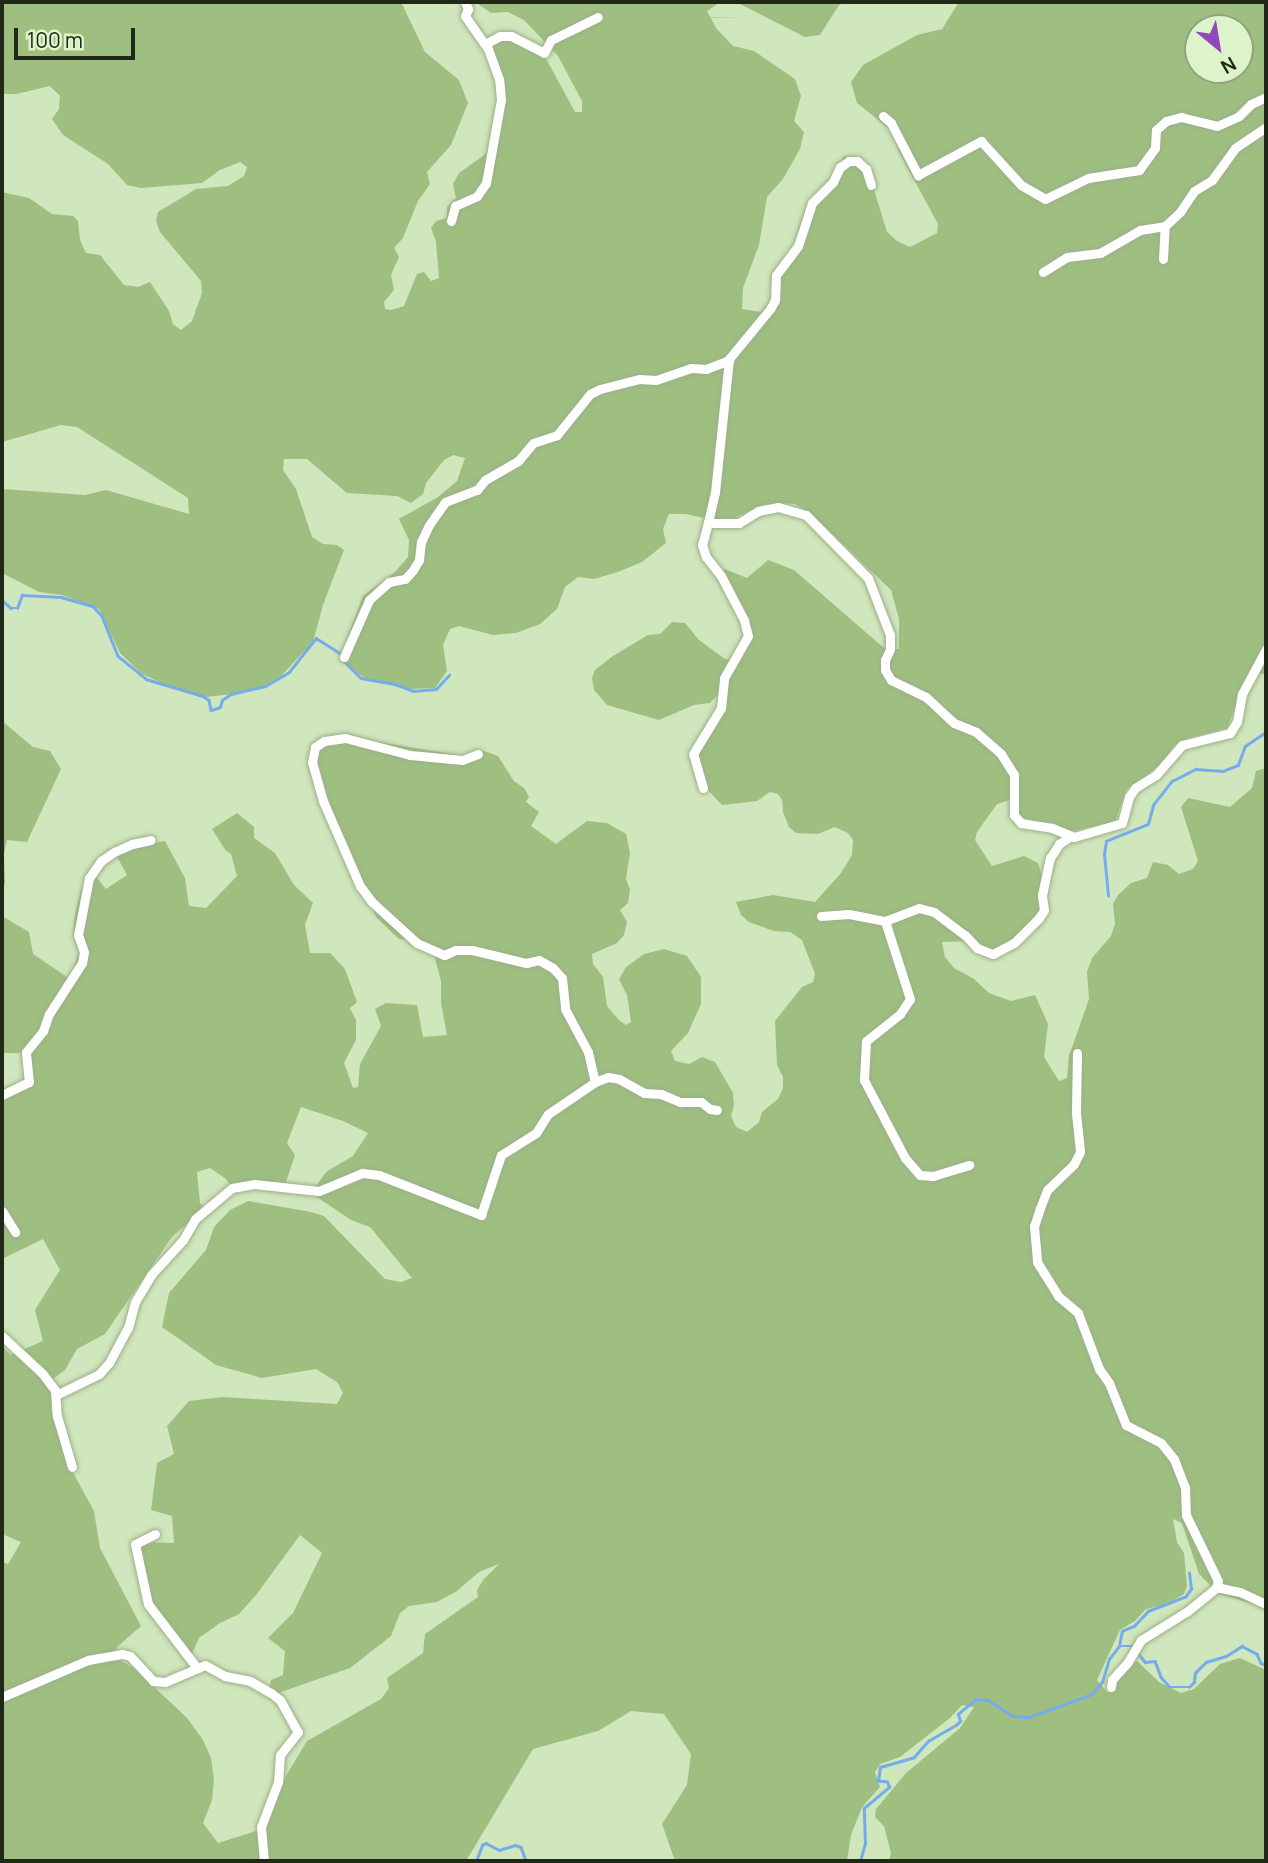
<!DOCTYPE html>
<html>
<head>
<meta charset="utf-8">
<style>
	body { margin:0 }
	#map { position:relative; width:1268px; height:1863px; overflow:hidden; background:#d0e6bc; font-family:Manrope,sans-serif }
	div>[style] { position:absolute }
	.green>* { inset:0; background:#9fbf81 }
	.stream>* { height:2.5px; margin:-1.25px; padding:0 1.25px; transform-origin:1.25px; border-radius:1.25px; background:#74adea }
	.roads { filter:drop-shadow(0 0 2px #9bb089) drop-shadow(0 0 2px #9bb089) }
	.street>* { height:9px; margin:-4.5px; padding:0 4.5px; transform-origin:4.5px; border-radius:4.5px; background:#fff }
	span { translate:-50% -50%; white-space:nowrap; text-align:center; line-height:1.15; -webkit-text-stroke:5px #ddf3c9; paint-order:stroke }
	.frame { position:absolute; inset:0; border:4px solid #202818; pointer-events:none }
	.north { position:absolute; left:1184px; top:14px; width:70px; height:70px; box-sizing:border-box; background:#ddf3c9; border:2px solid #91a282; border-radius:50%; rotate:150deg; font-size:19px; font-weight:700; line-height:28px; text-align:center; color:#202818 }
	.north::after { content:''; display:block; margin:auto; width:24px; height:32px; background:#9048bb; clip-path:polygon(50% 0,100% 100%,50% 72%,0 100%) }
	.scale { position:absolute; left:14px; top:28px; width:121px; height:32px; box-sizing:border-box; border:4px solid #202818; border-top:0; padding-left:9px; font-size:21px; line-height:24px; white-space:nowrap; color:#202818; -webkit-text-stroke:5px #ddf3c9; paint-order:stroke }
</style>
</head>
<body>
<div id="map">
	<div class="green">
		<i style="clip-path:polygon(evenodd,2px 2px,401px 2px,425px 52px,459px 80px,468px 103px,451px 145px,427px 172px,430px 184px,418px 201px,403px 238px,394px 248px,399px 257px,391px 275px,394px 290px,384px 302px,385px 309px,391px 310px,404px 306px,417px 274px,424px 272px,431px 281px,439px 278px,436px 242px,431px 228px,436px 221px,447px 218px,447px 207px,456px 198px,453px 184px,459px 173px,487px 153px,500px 119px,492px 48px,496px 39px,507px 37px,544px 55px,575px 112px,582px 112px,582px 101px,558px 56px,524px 20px,508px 12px,491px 13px,475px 2px,846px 2px,839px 5px,820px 35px,805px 37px,736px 2px,719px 3px,707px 11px,716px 28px,733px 46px,754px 51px,795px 79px,801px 96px,794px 121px,804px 132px,800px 149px,783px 179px,767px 197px,759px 245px,743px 288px,742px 309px,761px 312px,773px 297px,773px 275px,797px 242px,798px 229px,807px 205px,832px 178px,844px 156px,867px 167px,887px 232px,897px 241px,910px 247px,937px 233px,938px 224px,898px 150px,892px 131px,857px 103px,851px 82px,863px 65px,917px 35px,942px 29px,959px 2px,1266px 2px,1266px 674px,1249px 674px,1227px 728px,1189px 738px,1174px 746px,1161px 764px,1126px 790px,1115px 822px,1067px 832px,1054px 823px,1022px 821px,1017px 806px,1010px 800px,997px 804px,977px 832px,975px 840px,992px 866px,1024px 856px,1038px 863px,1042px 876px,1039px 893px,1040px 910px,1016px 937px,993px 949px,984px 948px,976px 941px,942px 942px,945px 957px,954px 968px,974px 979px,989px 993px,1011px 1001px,1035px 995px,1048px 1024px,1044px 1057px,1059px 1081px,1067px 1078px,1069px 1056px,1089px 999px,1087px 972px,1092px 958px,1111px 936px,1115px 924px,1113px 904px,1118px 895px,1131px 883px,1147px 878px,1153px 862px,1168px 865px,1179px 874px,1193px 869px,1198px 861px,1181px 807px,1188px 798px,1230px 807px,1252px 788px,1256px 771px,1266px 768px,1266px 1608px,1219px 1594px,1199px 1574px,1182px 1523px,1173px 1519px,1177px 1542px,1184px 1553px,1187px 1586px,1184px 1594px,1167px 1604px,1146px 1609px,1135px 1621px,1120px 1630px,1097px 1680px,1108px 1693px,1125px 1669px,1137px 1661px,1159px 1682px,1181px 1693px,1194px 1689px,1220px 1664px,1240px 1658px,1266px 1670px,1266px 1861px,889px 1861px,891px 1853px,884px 1826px,875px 1817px,876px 1809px,906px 1773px,960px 1728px,974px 1707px,962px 1705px,950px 1718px,900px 1757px,880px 1764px,875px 1772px,880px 1787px,862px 1807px,851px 1835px,847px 1861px,675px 1861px,662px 1824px,687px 1785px,691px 1754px,664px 1714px,631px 1711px,598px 1731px,533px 1749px,466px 1861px,2px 1861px,2px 1562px,8px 1564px,21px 1542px,2px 1534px,2px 1346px,11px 1355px,43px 1341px,35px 1310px,60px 1270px,43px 1239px,2px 1259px,2px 1094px,25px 1080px,22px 1053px,2px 1053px,2px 916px,29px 932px,33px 954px,70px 979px,79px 952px,73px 934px,75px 914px,81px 890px,93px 873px,106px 889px,127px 875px,116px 855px,137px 846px,165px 841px,185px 878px,189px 906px,206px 908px,237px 876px,231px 854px,226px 851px,212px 829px,237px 813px,254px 827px,254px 838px,275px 853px,294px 885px,313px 903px,305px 925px,310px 953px,330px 953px,345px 969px,357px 1002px,350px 1008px,356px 1020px,356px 1040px,344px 1063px,353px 1088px,358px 1087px,360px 1064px,381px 1026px,375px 1009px,386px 1003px,417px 1005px,423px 1037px,447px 1035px,441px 1003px,441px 981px,434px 955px,418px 941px,399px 939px,376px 917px,320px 799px,313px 782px,309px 753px,321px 738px,336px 735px,464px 756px,484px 751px,498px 756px,514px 781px,524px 788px,529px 797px,526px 802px,539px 812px,531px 826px,556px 844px,587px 821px,607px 823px,626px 834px,630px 853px,626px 879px,630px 890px,628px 903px,620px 910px,627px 922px,624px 935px,617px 943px,592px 954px,593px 964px,603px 977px,607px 1006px,619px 1020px,626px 1025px,631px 1022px,627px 995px,619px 979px,626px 967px,644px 954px,664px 949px,687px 956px,701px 977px,701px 1004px,688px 1033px,671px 1051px,675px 1061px,689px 1064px,702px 1057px,715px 1062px,733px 1093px,734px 1106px,731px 1116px,736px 1127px,747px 1132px,759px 1122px,762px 1112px,778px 1099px,783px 1088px,783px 1077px,777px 1065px,775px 1021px,802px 987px,813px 982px,815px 974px,802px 940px,790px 932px,774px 931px,749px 922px,741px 915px,736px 902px,773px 895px,815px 902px,841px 873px,852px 855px,853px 840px,848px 833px,835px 827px,818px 834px,796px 833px,789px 827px,783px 812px,782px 800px,778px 794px,770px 792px,757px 801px,722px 805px,706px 788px,695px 758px,721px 710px,727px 696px,721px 691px,710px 703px,694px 705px,659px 720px,607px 705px,594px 690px,592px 678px,595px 670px,613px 656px,648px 635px,660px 634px,672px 622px,685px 623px,699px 640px,725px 659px,741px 660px,750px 637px,722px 573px,725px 569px,747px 578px,768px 560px,794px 570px,884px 648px,899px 649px,899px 619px,891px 590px,810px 513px,795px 504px,778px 503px,761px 505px,733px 519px,720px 521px,685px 514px,669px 514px,663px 529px,666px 543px,642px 562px,618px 572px,594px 579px,578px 577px,565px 587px,557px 609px,540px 624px,516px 633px,493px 635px,459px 626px,450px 629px,443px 645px,447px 671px,435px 688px,411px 689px,365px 678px,350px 668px,346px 660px,346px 641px,363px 596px,395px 572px,408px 557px,409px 540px,399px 519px,438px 497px,457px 481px,465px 458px,453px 455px,444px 460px,426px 483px,423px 494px,411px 503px,397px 496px,347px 493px,307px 459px,284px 459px,283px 470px,296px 489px,312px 537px,323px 544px,337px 545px,344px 550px,323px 605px,313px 642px,281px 676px,258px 689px,242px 693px,206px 697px,171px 687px,142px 674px,120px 653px,99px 609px,62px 595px,39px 592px,2px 573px,3px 489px,85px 495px,106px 490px,189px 514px,188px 498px,77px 427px,61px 425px,2px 442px,2px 192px,29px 198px,52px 214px,73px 216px,78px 221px,80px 240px,86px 253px,100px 255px,124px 285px,138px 287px,150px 282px,169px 311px,173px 324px,181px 330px,192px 321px,202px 293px,201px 281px,160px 232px,156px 221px,158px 212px,196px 189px,228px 186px,244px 176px,247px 167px,240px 162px,220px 170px,202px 183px,141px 188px,127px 185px,108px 164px,63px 135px,52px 119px,59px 109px,60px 96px,50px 86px,16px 94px,2px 94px,2px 2px,1198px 28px,1240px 28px,1240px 70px,1198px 70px,1198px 28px,2px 2px,301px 1107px,343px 1121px,368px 1133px,353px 1156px,326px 1172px,311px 1193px,351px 1220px,370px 1227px,412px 1278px,401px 1282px,385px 1279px,324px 1216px,311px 1212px,248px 1201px,230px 1210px,214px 1227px,206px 1250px,169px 1293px,162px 1327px,216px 1365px,262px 1378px,316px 1369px,337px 1382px,343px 1393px,337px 1404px,222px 1397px,189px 1401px,167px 1426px,174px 1454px,157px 1463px,151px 1510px,172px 1516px,174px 1543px,140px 1542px,141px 1571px,148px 1598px,191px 1656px,199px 1638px,220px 1623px,239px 1614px,256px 1595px,300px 1535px,322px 1553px,293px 1613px,268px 1638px,285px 1651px,283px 1675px,271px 1680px,269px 1689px,278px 1693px,350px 1668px,391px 1636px,400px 1613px,409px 1606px,437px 1602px,457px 1591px,479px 1572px,499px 1564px,484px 1579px,477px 1590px,478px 1597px,425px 1634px,423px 1653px,387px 1678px,389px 1688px,381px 1699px,307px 1741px,275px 1794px,262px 1829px,218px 1843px,203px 1823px,212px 1800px,214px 1779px,211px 1758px,203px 1740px,187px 1718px,134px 1668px,114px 1657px,117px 1647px,141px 1626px,100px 1548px,94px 1511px,65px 1458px,51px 1409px,51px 1380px,65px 1370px,77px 1349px,105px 1334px,172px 1237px,205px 1208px,200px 1203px,197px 1172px,210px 1168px,226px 1179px,233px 1190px,285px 1185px,295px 1155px,287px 1143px,301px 1107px)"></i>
		<i style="clip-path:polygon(2px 721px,33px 747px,50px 751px,61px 769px,27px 842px,7px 840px,4px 854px,5px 884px,2px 887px)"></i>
	</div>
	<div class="stream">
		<i style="left:2px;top:600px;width:12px;rotate:42deg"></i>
		<i style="left:11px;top:608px;width:6px"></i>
		<i style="left:17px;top:608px;width:14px;rotate:-69deg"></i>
		<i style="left:22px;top:595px;width:39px;rotate:3deg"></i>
		<i style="left:61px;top:597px;width:33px;rotate:16deg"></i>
		<i style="left:93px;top:606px;width:13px;rotate:48deg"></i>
		<i style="left:102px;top:616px;width:43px;rotate:68.2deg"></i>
		<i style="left:118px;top:656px;width:36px;rotate:39deg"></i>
		<i style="left:146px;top:679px;width:59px;rotate:16.6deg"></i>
		<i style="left:203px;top:696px;width:7px;rotate:34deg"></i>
		<i style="left:209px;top:700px;width:10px;rotate:79deg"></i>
		<i style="left:211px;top:710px;width:9px;rotate:-18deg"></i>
		<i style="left:220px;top:707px;width:7px;rotate:-74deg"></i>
		<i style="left:222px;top:700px;width:11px;rotate:-34deg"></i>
		<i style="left:231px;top:694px;width:35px;rotate:-13deg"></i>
		<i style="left:265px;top:686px;width:28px;rotate:-30deg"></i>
		<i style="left:289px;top:672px;width:43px;rotate:-51.5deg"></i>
		<i style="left:316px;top:638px;width:31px;rotate:32deg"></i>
		<i style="left:344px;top:661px;width:24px;rotate:45deg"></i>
		<i style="left:361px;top:678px;width:35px;rotate:10deg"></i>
		<i style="left:395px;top:684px;width:19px;rotate:21deg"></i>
		<i style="left:413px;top:691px;width:23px;rotate:-5deg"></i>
		<i style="left:436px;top:689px;width:19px;rotate:-47deg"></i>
		<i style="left:1108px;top:896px;width:42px;rotate:-95.4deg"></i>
		<i style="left:1104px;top:854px;width:13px;rotate:-81deg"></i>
		<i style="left:1106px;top:841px;width:45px;rotate:-22deg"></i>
		<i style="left:1148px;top:824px;width:20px;rotate:-75deg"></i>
		<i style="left:1153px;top:805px;width:31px;rotate:-52deg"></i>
		<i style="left:1172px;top:781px;width:27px;rotate:-27deg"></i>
		<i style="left:1196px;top:769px;width:27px;rotate:4deg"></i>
		<i style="left:1223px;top:771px;width:16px;rotate:-22deg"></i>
		<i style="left:1238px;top:765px;width:20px;rotate:-70deg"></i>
		<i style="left:1245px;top:746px;width:25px;rotate:-34deg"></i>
		<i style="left:1119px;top:1646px;width:14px"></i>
		<i style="left:1133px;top:1646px;width:20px;rotate:53deg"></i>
		<i style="left:1145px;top:1662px;width:10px;rotate:-6deg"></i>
		<i style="left:1155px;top:1661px;width:17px;rotate:69deg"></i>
		<i style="left:1161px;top:1677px;width:13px;rotate:48deg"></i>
		<i style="left:1170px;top:1687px;width:19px"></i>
		<i style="left:1189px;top:1687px;width:7px;rotate:-45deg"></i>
		<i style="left:1194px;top:1682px;width:9px;rotate:-84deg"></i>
		<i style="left:1195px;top:1673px;width:16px;rotate:-45deg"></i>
		<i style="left:1206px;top:1662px;width:21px;rotate:-17deg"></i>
		<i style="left:1226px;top:1656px;width:19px;rotate:-32deg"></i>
		<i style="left:1242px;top:1646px;width:17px;rotate:28deg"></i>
		<i style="left:1257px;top:1654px;width:10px;rotate:66deg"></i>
		<i style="left:1261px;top:1663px;width:5px;rotate:22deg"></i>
		<i style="left:476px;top:1861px;width:17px;rotate:-69deg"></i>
		<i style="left:482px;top:1845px;width:4px;rotate:-27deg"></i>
		<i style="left:486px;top:1843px;width:15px;rotate:28deg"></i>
		<i style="left:499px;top:1850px;width:17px;rotate:-17deg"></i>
		<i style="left:515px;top:1845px;width:6px;rotate:18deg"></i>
		<i style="left:521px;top:1847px;width:15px;rotate:70deg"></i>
		<i style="left:860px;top:1861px;width:18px;rotate:-74deg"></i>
		<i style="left:865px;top:1844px;width:36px;rotate:-92deg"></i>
		<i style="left:864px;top:1808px;width:33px;rotate:-40deg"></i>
		<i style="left:889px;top:1787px;width:5px;rotate:-112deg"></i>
		<i style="left:887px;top:1782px;width:9px;rotate:-174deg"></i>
		<i style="left:878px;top:1781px;width:14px;rotate:-82deg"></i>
		<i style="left:880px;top:1767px;width:35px;rotate:-16deg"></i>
		<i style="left:914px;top:1757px;width:21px;rotate:-49deg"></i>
		<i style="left:928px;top:1741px;width:32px;rotate:-30deg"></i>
		<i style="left:956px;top:1725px;width:6px;rotate:-45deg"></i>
		<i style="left:960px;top:1721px;width:7px;rotate:-106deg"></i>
		<i style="left:958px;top:1714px;width:23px;rotate:-40deg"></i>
		<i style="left:976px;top:1699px;width:12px;rotate:5deg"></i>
		<i style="left:988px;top:1700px;width:30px;rotate:33deg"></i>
		<i style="left:1013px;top:1716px;width:16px;rotate:4deg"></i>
		<i style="left:1029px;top:1717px;width:67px;rotate:-20.1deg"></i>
		<i style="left:1092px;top:1694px;width:16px;rotate:-50deg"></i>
		<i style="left:1102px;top:1682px;width:24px;rotate:-73deg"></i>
		<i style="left:1109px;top:1659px;width:16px;rotate:-52deg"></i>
		<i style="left:1119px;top:1646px;width:15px;rotate:-79deg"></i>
		<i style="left:1122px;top:1631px;width:13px;rotate:-23deg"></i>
		<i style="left:1134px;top:1626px;width:21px;rotate:-47deg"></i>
		<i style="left:1148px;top:1611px;width:40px;rotate:-21deg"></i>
		<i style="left:1185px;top:1597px;width:10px;rotate:-53deg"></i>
		<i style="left:1191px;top:1589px;width:16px;rotate:-97deg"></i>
	</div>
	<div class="roads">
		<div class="street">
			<i style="left:485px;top:44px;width:17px;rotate:-28deg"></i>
			<i style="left:500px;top:36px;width:11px"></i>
			<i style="left:511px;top:36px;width:37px;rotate:27deg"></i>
			<i style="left:544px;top:53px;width:15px;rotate:-62deg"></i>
			<i style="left:551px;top:40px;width:52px;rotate:-26.1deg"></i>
			<i style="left:883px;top:116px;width:11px;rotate:41deg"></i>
			<i style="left:891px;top:123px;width:59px;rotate:62.6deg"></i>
			<i style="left:918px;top:175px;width:72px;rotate:-28.4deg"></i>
			<i style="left:981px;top:141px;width:59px;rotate:47.7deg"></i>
			<i style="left:1021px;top:185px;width:28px;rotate:30deg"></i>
			<i style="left:1045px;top:199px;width:48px;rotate:-26deg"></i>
			<i style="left:1088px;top:178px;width:52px;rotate:-8.9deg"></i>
			<i style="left:1139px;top:170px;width:27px;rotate:-54deg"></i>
			<i style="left:1155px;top:148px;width:18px;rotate:-87deg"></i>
			<i style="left:1156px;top:130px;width:13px;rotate:-42deg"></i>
			<i style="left:1166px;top:121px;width:16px;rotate:-15deg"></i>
			<i style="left:1181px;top:117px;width:37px;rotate:14deg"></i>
			<i style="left:1217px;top:126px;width:24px;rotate:-24deg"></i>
			<i style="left:1239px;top:116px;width:17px;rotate:-45deg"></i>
			<i style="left:1251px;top:104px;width:17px;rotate:-25deg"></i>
			<i style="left:871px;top:185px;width:17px;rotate:-107deg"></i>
			<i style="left:866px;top:169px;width:12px;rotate:-138deg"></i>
			<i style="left:857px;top:161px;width:8px;rotate:180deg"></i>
			<i style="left:849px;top:161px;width:11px;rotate:146deg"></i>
			<i style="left:840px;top:167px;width:17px;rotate:115deg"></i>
			<i style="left:833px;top:182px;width:30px;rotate:135deg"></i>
			<i style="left:812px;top:203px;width:45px;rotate:108deg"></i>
			<i style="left:798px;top:246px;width:36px;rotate:127deg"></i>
			<i style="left:776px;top:275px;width:25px;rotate:92deg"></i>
			<i style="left:775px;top:300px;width:10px;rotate:119deg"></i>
			<i style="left:770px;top:309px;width:65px;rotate:129.4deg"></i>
			<i style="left:729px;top:359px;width:134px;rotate:96deg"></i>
			<i style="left:715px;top:492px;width:32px;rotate:103deg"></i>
			<i style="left:708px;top:523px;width:31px"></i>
			<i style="left:739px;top:523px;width:22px;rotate:-32deg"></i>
			<i style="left:758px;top:511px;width:20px;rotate:-11deg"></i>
			<i style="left:778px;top:507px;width:29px;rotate:16deg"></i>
			<i style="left:806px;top:515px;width:88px;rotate:45.5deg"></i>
			<i style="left:868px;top:578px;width:61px;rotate:68.9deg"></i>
			<i style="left:890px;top:635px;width:14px;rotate:90deg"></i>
			<i style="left:890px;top:649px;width:12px;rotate:114deg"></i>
			<i style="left:885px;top:660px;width:10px;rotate:90deg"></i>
			<i style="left:885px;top:670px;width:12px;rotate:59deg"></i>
			<i style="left:891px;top:680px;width:39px;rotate:26deg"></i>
			<i style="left:926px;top:697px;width:38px;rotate:43deg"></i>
			<i style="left:954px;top:723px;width:24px;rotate:22deg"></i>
			<i style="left:976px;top:732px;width:33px;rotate:41deg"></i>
			<i style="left:1001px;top:754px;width:25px;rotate:58deg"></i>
			<i style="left:1014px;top:775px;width:40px;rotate:90deg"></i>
			<i style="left:1014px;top:815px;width:11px;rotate:49deg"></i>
			<i style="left:1021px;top:823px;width:31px;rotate:9deg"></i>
			<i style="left:1052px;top:828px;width:24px;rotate:22deg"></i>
			<i style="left:1074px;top:837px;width:50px;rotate:-16.3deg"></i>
			<i style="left:1122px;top:823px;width:27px;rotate:-75deg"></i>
			<i style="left:1129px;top:797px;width:11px;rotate:-56deg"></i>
			<i style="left:1135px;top:788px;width:25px;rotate:-32deg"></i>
			<i style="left:1156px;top:775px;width:40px;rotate:-49deg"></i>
			<i style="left:1182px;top:745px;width:49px;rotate:-14deg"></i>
			<i style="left:1230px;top:733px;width:13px;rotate:-58deg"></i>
			<i style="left:1237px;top:722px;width:28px;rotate:-80deg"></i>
			<i style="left:1242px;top:694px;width:51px;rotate:-61.9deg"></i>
			<i style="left:451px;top:221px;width:16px;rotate:-75deg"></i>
			<i style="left:455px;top:206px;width:24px;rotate:-24deg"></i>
			<i style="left:477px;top:196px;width:16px;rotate:-55deg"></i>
			<i style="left:486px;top:183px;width:84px;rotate:-79.8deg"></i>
			<i style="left:501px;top:100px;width:21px;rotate:-95deg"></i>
			<i style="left:499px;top:79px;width:32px;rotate:-110deg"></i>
			<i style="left:488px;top:49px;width:40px;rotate:-124.9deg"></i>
			<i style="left:465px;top:16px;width:8px;rotate:-67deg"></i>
			<i style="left:468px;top:9px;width:8px;rotate:-113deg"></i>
			<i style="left:1163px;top:259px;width:33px;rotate:-87deg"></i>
			<i style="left:1043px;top:272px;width:28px;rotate:-32deg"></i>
			<i style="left:1067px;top:257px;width:33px;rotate:-7deg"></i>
			<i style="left:1100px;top:253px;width:46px;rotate:-29.9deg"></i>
			<i style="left:1140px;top:230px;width:25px;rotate:-9deg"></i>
			<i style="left:1165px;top:226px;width:21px;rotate:-43deg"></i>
			<i style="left:1180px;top:212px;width:25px;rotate:-56deg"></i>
			<i style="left:1194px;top:191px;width:21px;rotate:-31deg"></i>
			<i style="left:1212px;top:180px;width:39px;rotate:-54deg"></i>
			<i style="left:1235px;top:148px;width:37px;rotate:-34deg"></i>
			<i style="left:344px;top:657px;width:62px;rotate:-66.3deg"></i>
			<i style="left:369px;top:600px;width:27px;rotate:-42deg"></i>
			<i style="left:389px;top:582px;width:16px;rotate:-11deg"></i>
			<i style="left:405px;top:579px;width:12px;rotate:-48deg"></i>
			<i style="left:413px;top:570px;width:12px;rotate:-59deg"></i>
			<i style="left:419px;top:560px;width:18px;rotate:-84deg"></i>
			<i style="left:421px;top:542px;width:19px;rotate:-65deg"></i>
			<i style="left:429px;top:525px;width:28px;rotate:-55deg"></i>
			<i style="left:445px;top:502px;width:34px;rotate:-21deg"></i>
			<i style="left:477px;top:490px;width:13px;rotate:-51deg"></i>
			<i style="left:485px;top:480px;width:38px;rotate:-30deg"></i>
			<i style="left:518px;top:461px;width:23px;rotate:-50deg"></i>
			<i style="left:533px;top:443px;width:25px;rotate:-18deg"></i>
			<i style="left:557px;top:435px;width:53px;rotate:-51.2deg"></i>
			<i style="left:590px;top:394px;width:11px;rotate:-27deg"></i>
			<i style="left:600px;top:389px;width:40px;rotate:-14.4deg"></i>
			<i style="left:639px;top:379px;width:17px;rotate:3deg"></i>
			<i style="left:656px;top:380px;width:37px;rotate:-19deg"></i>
			<i style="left:691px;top:368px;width:15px;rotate:4deg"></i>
			<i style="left:706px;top:369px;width:25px;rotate:-21deg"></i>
			<i style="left:478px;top:754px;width:17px;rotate:159deg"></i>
			<i style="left:462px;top:760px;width:52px;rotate:-174.5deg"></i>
			<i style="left:410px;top:755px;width:67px;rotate:-165.3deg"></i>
			<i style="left:345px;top:738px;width:21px;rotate:172deg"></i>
			<i style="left:324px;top:741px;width:11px;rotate:146deg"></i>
			<i style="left:315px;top:747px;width:15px;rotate:101deg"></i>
			<i style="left:312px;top:762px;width:41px;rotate:74.2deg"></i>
			<i style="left:323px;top:801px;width:93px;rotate:66.5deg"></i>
			<i style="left:360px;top:886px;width:20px;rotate:53deg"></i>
			<i style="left:372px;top:902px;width:61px;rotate:42.3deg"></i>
			<i style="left:417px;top:943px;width:30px;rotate:24deg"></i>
			<i style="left:444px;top:955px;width:13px;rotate:-23deg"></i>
			<i style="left:456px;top:950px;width:16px"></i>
			<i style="left:472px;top:950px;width:56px;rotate:13.5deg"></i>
			<i style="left:526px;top:963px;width:13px;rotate:-13deg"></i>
			<i style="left:539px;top:960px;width:16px;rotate:30deg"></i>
			<i style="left:553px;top:968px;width:13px;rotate:48deg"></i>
			<i style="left:562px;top:978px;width:31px;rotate:84deg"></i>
			<i style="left:565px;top:1009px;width:49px;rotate:61.9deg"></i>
			<i style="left:588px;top:1052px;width:31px;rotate:77deg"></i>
			<i style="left:703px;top:788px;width:35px;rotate:-106deg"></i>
			<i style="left:693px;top:754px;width:54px;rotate:-58.7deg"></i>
			<i style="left:721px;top:708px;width:30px;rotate:-84deg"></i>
			<i style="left:724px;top:678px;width:48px;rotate:-60.3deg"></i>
			<i style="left:748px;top:636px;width:16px;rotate:-104deg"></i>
			<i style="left:744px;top:620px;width:50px;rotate:-117.6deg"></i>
			<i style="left:721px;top:576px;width:24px;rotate:-128deg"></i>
			<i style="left:706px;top:557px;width:13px;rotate:-108deg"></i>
			<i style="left:702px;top:545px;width:23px;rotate:-75deg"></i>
			<i style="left:821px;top:916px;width:28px;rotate:-4deg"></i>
			<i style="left:849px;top:914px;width:37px;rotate:11deg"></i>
			<i style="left:885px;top:921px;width:36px;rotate:-21deg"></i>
			<i style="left:919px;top:908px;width:16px;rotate:15deg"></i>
			<i style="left:934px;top:912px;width:39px;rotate:37deg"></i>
			<i style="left:965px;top:935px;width:18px;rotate:47deg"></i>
			<i style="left:977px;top:948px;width:17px;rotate:21deg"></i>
			<i style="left:993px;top:954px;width:24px;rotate:-28deg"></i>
			<i style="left:1014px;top:943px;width:35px;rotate:-45deg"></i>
			<i style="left:1039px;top:918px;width:9px;rotate:-58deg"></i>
			<i style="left:1044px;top:910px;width:15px;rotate:-98deg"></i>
			<i style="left:1042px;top:895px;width:38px;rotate:-78deg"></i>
			<i style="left:1050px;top:858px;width:17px;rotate:-57deg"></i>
			<i style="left:1059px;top:844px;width:14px;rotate:-34deg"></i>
			<i style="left:885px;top:921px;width:82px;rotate:72.2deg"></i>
			<i style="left:910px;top:999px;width:18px;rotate:124deg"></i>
			<i style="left:900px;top:1014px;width:43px;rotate:141.5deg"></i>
			<i style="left:866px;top:1041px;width:39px;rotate:93deg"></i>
			<i style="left:864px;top:1080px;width:88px;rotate:62.3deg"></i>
			<i style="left:905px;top:1158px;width:23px;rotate:49deg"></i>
			<i style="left:920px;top:1175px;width:13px;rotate:4deg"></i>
			<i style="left:933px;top:1176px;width:38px;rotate:-17deg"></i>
			<i style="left:1077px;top:1053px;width:60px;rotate:91deg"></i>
			<i style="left:1076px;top:1113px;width:39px;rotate:84deg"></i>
			<i style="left:1080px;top:1152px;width:13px;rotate:117deg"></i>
			<i style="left:1074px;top:1164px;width:37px;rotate:136deg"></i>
			<i style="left:1047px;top:1190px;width:19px;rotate:111deg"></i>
			<i style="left:1040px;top:1208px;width:19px;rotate:108deg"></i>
			<i style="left:1034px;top:1226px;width:36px;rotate:85deg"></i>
			<i style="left:1037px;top:1262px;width:40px;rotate:58deg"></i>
			<i style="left:1058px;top:1296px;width:26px;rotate:40deg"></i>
			<i style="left:1078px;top:1313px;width:60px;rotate:69.4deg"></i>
			<i style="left:1099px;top:1369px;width:17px;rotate:54deg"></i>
			<i style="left:1109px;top:1383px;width:45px;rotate:68deg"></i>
			<i style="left:1126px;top:1425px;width:39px;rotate:27deg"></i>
			<i style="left:1161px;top:1443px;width:21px;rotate:51deg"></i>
			<i style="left:1174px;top:1459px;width:30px;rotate:69deg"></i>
			<i style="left:1185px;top:1487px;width:28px;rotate:88deg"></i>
			<i style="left:1186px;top:1515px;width:73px;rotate:64.1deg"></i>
			<i style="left:1218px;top:1581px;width:7px;rotate:106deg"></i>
			<i style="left:1216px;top:1588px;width:38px;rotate:141deg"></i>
			<i style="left:1186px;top:1612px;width:53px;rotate:148.1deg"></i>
			<i style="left:1141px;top:1640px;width:26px;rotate:121deg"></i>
			<i style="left:1128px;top:1662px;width:24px;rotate:132deg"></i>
			<i style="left:1112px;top:1680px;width:7px;rotate:98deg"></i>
			<i style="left:2px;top:1095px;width:30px;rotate:-26deg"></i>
			<i style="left:29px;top:1082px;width:30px;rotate:-96deg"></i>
			<i style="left:26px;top:1052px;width:27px;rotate:-51deg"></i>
			<i style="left:43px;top:1031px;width:18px;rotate:-71deg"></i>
			<i style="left:49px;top:1014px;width:61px;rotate:-57.1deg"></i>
			<i style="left:82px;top:963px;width:11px;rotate:-80deg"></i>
			<i style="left:84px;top:952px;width:18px;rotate:-109deg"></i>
			<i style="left:78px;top:935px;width:58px;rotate:-79.1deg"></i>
			<i style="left:89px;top:878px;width:21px;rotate:-55deg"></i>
			<i style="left:101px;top:861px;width:16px;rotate:-35deg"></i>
			<i style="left:114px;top:852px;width:20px;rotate:-24deg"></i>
			<i style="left:132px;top:844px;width:19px;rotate:-12deg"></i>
			<i style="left:2px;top:1211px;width:25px;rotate:58deg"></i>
			<i style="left:2px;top:1336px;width:54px;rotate:42.8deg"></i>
			<i style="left:42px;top:1373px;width:21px;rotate:53deg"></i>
			<i style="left:55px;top:1390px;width:26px;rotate:86deg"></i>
			<i style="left:57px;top:1416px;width:53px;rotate:73.6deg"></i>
			<i style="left:56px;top:1395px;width:48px;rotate:-26deg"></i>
			<i style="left:99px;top:1374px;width:15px;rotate:-48deg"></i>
			<i style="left:109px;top:1363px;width:40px;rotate:-62deg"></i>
			<i style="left:128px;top:1328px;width:27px;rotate:-75deg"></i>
			<i style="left:135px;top:1302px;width:31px;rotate:-59deg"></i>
			<i style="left:151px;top:1275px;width:47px;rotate:-47.6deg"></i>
			<i style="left:183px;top:1240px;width:24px;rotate:-60deg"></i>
			<i style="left:195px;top:1219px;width:48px;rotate:-40deg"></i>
			<i style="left:232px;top:1188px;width:22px;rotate:-10deg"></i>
			<i style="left:254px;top:1184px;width:65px;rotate:6.1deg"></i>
			<i style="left:319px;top:1191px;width:47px;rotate:-22.7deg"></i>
			<i style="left:362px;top:1173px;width:17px;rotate:7deg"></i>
			<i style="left:379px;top:1175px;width:110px;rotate:21.4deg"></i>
			<i style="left:481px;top:1215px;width:63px;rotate:-71.6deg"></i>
			<i style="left:501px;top:1155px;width:41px;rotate:-32.2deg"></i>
			<i style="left:536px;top:1133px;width:22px;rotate:-58deg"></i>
			<i style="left:548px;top:1114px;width:57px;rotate:-34.2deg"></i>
			<i style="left:595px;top:1082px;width:14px;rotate:-21deg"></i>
			<i style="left:608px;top:1077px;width:11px;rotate:10deg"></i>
			<i style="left:619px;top:1079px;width:29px;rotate:29deg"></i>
			<i style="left:644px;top:1093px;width:17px;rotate:3deg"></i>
			<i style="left:661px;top:1094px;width:21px;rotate:23deg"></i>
			<i style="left:680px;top:1102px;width:21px"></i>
			<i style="left:701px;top:1102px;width:11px;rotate:38deg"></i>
			<i style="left:710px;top:1109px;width:7px;rotate:8deg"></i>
			<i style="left:155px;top:1534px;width:22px;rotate:153deg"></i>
			<i style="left:135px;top:1544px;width:61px;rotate:77.8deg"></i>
			<i style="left:148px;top:1604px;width:81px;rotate:52.6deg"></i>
			<i style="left:1216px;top:1587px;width:25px;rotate:12deg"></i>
			<i style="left:1240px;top:1592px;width:29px;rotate:25deg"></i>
			<i style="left:2px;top:1697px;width:94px;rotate:-23.3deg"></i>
			<i style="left:88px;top:1660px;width:35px;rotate:-10deg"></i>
			<i style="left:122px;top:1654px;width:8px;rotate:14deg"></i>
			<i style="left:130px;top:1656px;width:34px;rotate:47deg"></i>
			<i style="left:153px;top:1681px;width:12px;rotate:5deg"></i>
			<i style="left:165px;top:1682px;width:43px;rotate:-23deg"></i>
			<i style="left:205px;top:1665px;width:23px;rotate:29deg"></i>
			<i style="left:225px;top:1676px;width:25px;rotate:11deg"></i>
			<i style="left:250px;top:1681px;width:24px;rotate:30deg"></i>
			<i style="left:271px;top:1693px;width:11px;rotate:38deg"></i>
			<i style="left:280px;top:1700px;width:37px;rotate:61deg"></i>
			<i style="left:298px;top:1732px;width:29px;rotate:128deg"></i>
			<i style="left:280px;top:1755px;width:27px;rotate:94deg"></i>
			<i style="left:278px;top:1782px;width:48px;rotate:110.7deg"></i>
			<i style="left:261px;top:1827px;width:34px;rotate:85deg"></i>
		</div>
	</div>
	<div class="frame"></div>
	<div class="north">N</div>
	<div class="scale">100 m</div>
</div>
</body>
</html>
